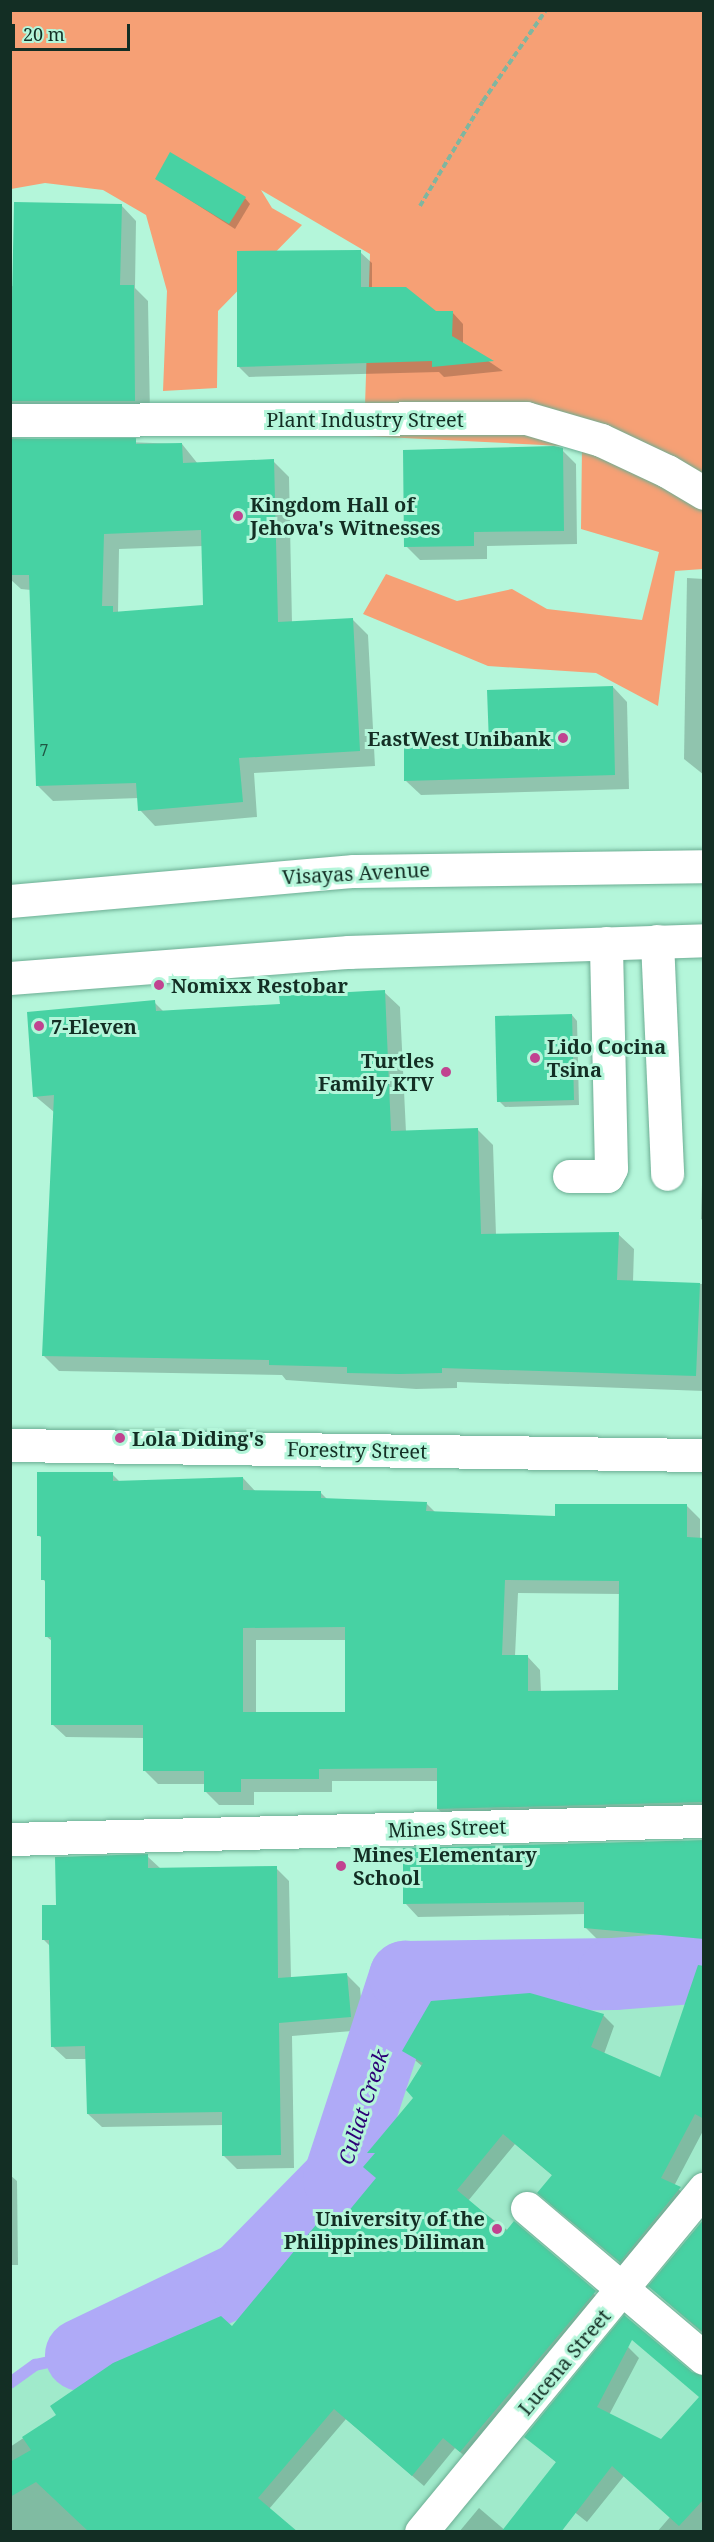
<!DOCTYPE html>
<html>
<head>
<meta charset="utf-8">
<style>
	body { margin:0 }
	#map { position:relative; width:714px; height:2542px; overflow:hidden; background:#b4f6da; font-family:"Noto Serif",serif }
	div>[style] { position:absolute }
	.built>* { inset:0; background:#a0eacb }
	.green>* { inset:0; background:#f6a075 }
	.shadow>* { inset:0; background:#0003 }
	.stream>* { height:12px; margin:-6px; padding:0 6px; transform-origin:6px; border-radius:6px; background:#afaaf7 }
	.river>* { height:72px; margin:-36px; padding:0 36px; transform-origin:36px; border-radius:36px; background:#afaaf7 }
	.building>* { inset:0; background:#47d2a3 }
	.path>* { height:4px; margin-top:-2px; transform-origin:0; background:repeating-linear-gradient(90deg,#80b69f 0 6px,transparent 0 9px) }
	.roads { filter:drop-shadow(0 0 2px #6cad93) drop-shadow(0 0 2px #6cad93) }
	.minor>* { height:33px; margin:-16.5px; padding:0 16.5px; transform-origin:16.5px; border-radius:16.5px; background:#fff }
	.major>* { height:33px; margin:-16.5px; padding:0 16.5px; transform-origin:16.5px; border-radius:16.5px; background:#fff }
	.dots>* { width:16px; height:16px; translate:-50% -50%; box-sizing:border-box; border:3px solid #b4f6da; border-radius:50% }
	span { translate:-50% -50%; white-space:nowrap; text-align:center; line-height:1.15; -webkit-text-stroke:6px #b4f6da; paint-order:stroke }
	.number-label { font-size:16px; color:#205744 }
	.number-label span { -webkit-text-stroke-width:0 }
	.street-label { font-size:20px; color:#132e24 }
	.poi-label { font-size:20px; color:#132e24; font-weight:700 }
	.left { translate:0 -50%; text-align:left }
	.right { translate:-100% -50%; text-align:right }
	.water-label { font-size:21px; color:#2c0075; font-style:italic }
	.frame { position:absolute; inset:0; border:12px solid #132e24; pointer-events:none }
	.scale { position:absolute; left:12px; top:24px; width:118px; height:27px; box-sizing:border-box; border:3px solid #132e24; border-top:0; padding-left:8px; font-size:18px; line-height:21px; white-space:nowrap; color:#132e24; -webkit-text-stroke:4px #b4f6da; paint-order:stroke }
</style>
</head>
<body>
<div id="map">
	<div class="built">
		<i style="clip-path:polygon(703px 1967px,703px 2531px,11px 2532px,11px 2383px,35px 2365px,81px 2355px,242px 2278px,339px 2179px,405px 1977px,614px 1974px)"></i>
	</div>
	<div class="green">
		<i style="clip-path:polygon(11px 11px,703px 11px,703px 569px,675px 571px,658px 706px,596px 673px,488px 666px,363px 614px,386px 574px,457px 601px,512px 589px,547px 609px,642px 620px,659px 552px,581px 529px,582px 447px,364px 436px,370px 254px,261px 190px,272px 208px,302px 225px,218px 311px,217px 388px,163px 391px,167px 291px,146px 215px,103px 190px,45px 183px,11px 189px)"></i>
	</div>
	<div class="shadow">
		<i style="clip-path:polygon(157px 179px,245px 198px,250px 204px,235px 229px)"></i>
		<i style="clip-path:polygon(121px 205px,136px 221px,135px 288px,148px 301px,150px 415px,25px 416px,10px 402px,10px 288px)"></i>
		<i style="clip-path:polygon(360px 252px,372px 263px,372px 288px,436px 312px,452px 312px,463px 324px,463px 344px,503px 371px,444px 377px,439px 372px,249px 377px,238px 366px)"></i>
		<i style="clip-path:polygon(evenodd,10px 438px,182px 444px,198px 464px,273px 461px,289px 477px,292px 623px,352px 619px,368px 635px,375px 766px,254px 773px,257px 817px,155px 826px,140px 810px,139px 798px,53px 801px,37px 785px,31px 590px,21px 589px,10px 579px,10px 438px,203px 546px,205px 607px,118px 613px,119px 549px,203px 546px)"></i>
		<i style="clip-path:polygon(562px 450px,576px 464px,577px 544px,487px 546px,487px 559px,420px 560px,406px 546px)"></i>
		<i style="clip-path:polygon(687px 578px,704px 579px,704px 775px,684px 759px)"></i>
		<i style="clip-path:polygon(613px 687px,627px 702px,629px 789px,421px 795px,406px 781px)"></i>
		<i style="clip-path:polygon(384px 992px,400px 1007px,406px 1132px,477px 1129px,493px 1145px,496px 1235px,618px 1234px,634px 1249px,633px 1282px,704px 1284px,704px 1391px,457px 1382px,457px 1388px,416px 1389px,286px 1380px,282px 1375px,59px 1371px,44px 1356px,54px 1112px,35px 1096px,154px 1002px,164px 1012px,281px 1006px)"></i>
		<i style="clip-path:polygon(572px 1015px,577px 1021px,579px 1105px,505px 1107px,499px 1101px)"></i>
		<i style="clip-path:polygon(704px 1114px,704px 1221px,701px 1219px)"></i>
		<i style="clip-path:polygon(evenodd,112px 1474px,121px 1483px,243px 1478px,256px 1492px,320px 1492px,328px 1500px,426px 1503px,436px 1513px,556px 1518px,686px 1505px,700px 1519px,700px 1539px,704px 1539px,704px 1817px,452px 1822px,438px 1809px,438px 1781px,332px 1781px,332px 1792px,254px 1792px,254px 1805px,219px 1805px,206px 1792px,206px 1784px,158px 1784px,144px 1770px,144px 1738px,66px 1737px,52px 1724px,53px 1642px,46px 1636px,46px 1583px,43px 1579px,43px 1539px,38px 1535px,112px 1474px,518px 1593px,620px 1594px,619px 1691px,541px 1692px,540px 1670px,527px 1656px,515px 1656px,518px 1593px,112px 1474px,256px 1640px,346px 1640px,346px 1713px,256px 1714px,256px 1640px)"></i>
		<i style="clip-path:polygon(704px 1841px,704px 1951px,599px 1941px,586px 1928px,586px 1914px,418px 1917px,405px 1903px)"></i>
		<i style="clip-path:polygon(147px 1856px,161px 1869px,276px 1868px,289px 1881px,291px 1979px,346px 1974px,360px 1988px,364px 2030px,292px 2036px,294px 2168px,237px 2169px,224px 2156px,223px 2125px,102px 2127px,88px 2114px,87px 2059px,66px 2059px,52px 2046px,51px 1947px,44px 1940px,57px 1906px)"></i>
		<i style="clip-path:polygon(603px 2015px,614px 2026px,604px 2054px,661px 2079px,704px 2024px,704px 2129px,674px 2186px,691px 2199px,631px 2272px,550px 2204px,553px 2176px,515px 2144px,468px 2201px,606px 2303px,472px 2462px,455px 2448px,424px 2486px,346px 2419px,269px 2509px,294px 2532px,10px 2532px,10px 2447px,58px 2415px,232px 2328px,333px 2232px,377px 2179px,369px 2153px,415px 2098px,422px 2066px,404px 2051px)"></i>
		<i style="clip-path:polygon(10px 2175px,17px 2181px,18px 2265px,10px 2265px)"></i>
		<i style="clip-path:polygon(704px 2239px,704px 2334px,661px 2297px)"></i>
		<i style="clip-path:polygon(628px 2347px,639px 2358px,609px 2415px,662px 2441px,704px 2415px,704px 2532px,657px 2532px,670px 2517px,624px 2476px,587px 2522px,552px 2494px,557px 2463px,526px 2436px)"></i>
		<i style="clip-path:polygon(479px 2508px,507px 2532px,459px 2532px)"></i>
	</div>
	<div class="stream">
		<i style="left:10px;top:2383px;width:31px;rotate:-36deg"></i>
		<i style="left:35px;top:2365px;width:47px;rotate:-12.3deg"></i>
	</div>
	<div class="river">
		<i style="left:81px;top:2355px;width:178px;rotate:-25.6deg"></i>
		<i style="left:242px;top:2278px;width:139px;rotate:-45.6deg"></i>
		<i style="left:339px;top:2179px;width:213px;rotate:-71.9deg"></i>
		<i style="left:405px;top:1977px;width:209px;rotate:-0.8deg"></i>
		<i style="left:614px;top:1974px;width:90px;rotate:-4.4deg"></i>
	</div>
	<div class="building">
		<i style="clip-path:polygon(170px 152px,246px 197px,229px 224px,155px 179px)"></i>
		<i style="clip-path:polygon(14px 202px,122px 204px,120px 285px,134px 285px,135px 401px,10px 401px)"></i>
		<i style="clip-path:polygon(361px 250px,361px 287px,406px 287px,436px 311px,453px 311px,452px 336px,494px 361px,432px 367px,432px 361px,237px 367px,237px 251px)"></i>
		<i style="clip-path:polygon(evenodd,136px 438px,136px 444px,182px 443px,183px 463px,274px 459px,278px 622px,353px 618px,360px 751px,239px 758px,243px 802px,138px 811px,136px 783px,36px 786px,29px 575px,10px 575px,10px 439px,136px 438px,201px 530px,203px 605px,113px 612px,113px 606px,102px 606px,104px 534px,201px 530px)"></i>
		<i style="clip-path:polygon(554px 446px,563px 448px,564px 531px,474px 532px,474px 546px,404px 547px,403px 450px)"></i>
		<i style="clip-path:polygon(613px 686px,615px 775px,404px 781px,404px 745px,489px 744px,487px 690px)"></i>
		<i style="clip-path:polygon(385px 990px,391px 1131px,478px 1128px,481px 1234px,619px 1232px,617px 1280px,700px 1283px,696px 1376px,442px 1368px,442px 1373px,400px 1374px,347px 1373px,347px 1367px,269px 1365px,269px 1360px,42px 1356px,54px 1095px,33px 1097px,27px 1012px,155px 1000px,156px 1011px,280px 1004px,279px 996px)"></i>
		<i style="clip-path:polygon(572px 1014px,574px 1100px,497px 1102px,495px 1016px)"></i>
		<i style="clip-path:polygon(evenodd,37px 1472px,113px 1472px,113px 1481px,243px 1477px,243px 1490px,321px 1491px,321px 1498px,427px 1502px,426px 1511px,555px 1516px,555px 1504px,687px 1504px,687px 1537px,704px 1538px,704px 1802px,437px 1809px,437px 1768px,319px 1769px,319px 1779px,241px 1779px,241px 1792px,204px 1792px,204px 1771px,143px 1771px,143px 1725px,51px 1725px,51px 1637px,45px 1637px,45px 1580px,41px 1580px,41px 1536px,37px 1536px,37px 1472px,505px 1580px,619px 1581px,618px 1690px,528px 1691px,528px 1655px,502px 1655px,505px 1580px,37px 1472px,345px 1627px,345px 1712px,243px 1712px,243px 1628px,345px 1627px)"></i>
		<i style="clip-path:polygon(704px 1840px,704px 1939px,584px 1928px,584px 1902px,403px 1904px,403px 1848px)"></i>
		<i style="clip-path:polygon(148px 1854px,148px 1868px,277px 1866px,278px 1978px,347px 1973px,351px 2017px,279px 2023px,281px 2155px,222px 2156px,222px 2112px,87px 2114px,85px 2046px,51px 2047px,49px 1940px,42px 1940px,42px 1905px,56px 1905px,55px 1857px)"></i>
		<i style="clip-path:polygon(698px 1965px,704px 1966px,704px 2119px,695px 2114px,661px 2178px,681px 2187px,620px 2262px,537px 2193px,552px 2175px,503px 2134px,457px 2190px,506px 2231px,514px 2221px,596px 2291px,460px 2452px,443px 2438px,412px 2476px,334px 2409px,258px 2498px,298px 2532px,89px 2532px,36px 2482px,10px 2497px,10px 2462px,31px 2450px,22px 2437px,56px 2415px,50px 2406px,113px 2363px,221px 2316px,232px 2326px,320px 2220px,333px 2230px,376px 2178px,363px 2167px,375px 2153px,367px 2153px,413px 2098px,406px 2090px,423px 2063px,402px 2051px,431px 2001px,530px 1993px,604px 2014px,591px 2047px,660px 2077px)"></i>
		<i style="clip-path:polygon(704px 2219px,704px 2333px,648px 2286px)"></i>
		<i style="clip-path:polygon(evenodd,624px 2315px,692px 2372px,704px 2376px,704px 2499px,679px 2526px,612px 2466px,561px 2532px,501px 2532px,556px 2462px,524px 2437px,624px 2315px,632px 2340px,699px 2397px,661px 2439px,597px 2407px,632px 2340px)"></i>
	</div>
	<div class="path">
		<i style="left:420px;top:206px;width:122px;rotate:-59deg"></i>
		<i style="left:483px;top:101px;width:111px;rotate:-55.3deg"></i>
	</div>
	<div class="roads">
		<div class="minor">
			<i style="left:10px;top:420px;width:516px;rotate:-0.22deg"></i>
			<i style="left:526px;top:418px;width:78px;rotate:16.3deg"></i>
			<i style="left:601px;top:440px;width:73px;rotate:25.2deg"></i>
			<i style="left:667px;top:471px;width:43px;rotate:30.7deg"></i>
			<i style="left:657px;top:941px;width:233px;rotate:87.5deg"></i>
			<i style="left:569px;top:1176px;width:38px"></i>
			<i style="left:607px;top:1176px;width:9px;rotate:-63deg"></i>
			<i style="left:611px;top:1168px;width:225px;rotate:-91.3deg"></i>
			<i style="left:10px;top:1445px;width:694px;rotate:0.83deg"></i>
			<i style="left:10px;top:1839px;width:694px;rotate:-1.49deg"></i>
			<i style="left:527px;top:2208px;width:232px;rotate:40.3deg"></i>
			<i style="left:421px;top:2532px;width:445px;rotate:-50.5deg"></i>
		</div>
		<div class="major">
			<i style="left:10px;top:901px;width:345px;rotate:-5deg"></i>
			<i style="left:354px;top:871px;width:350px;rotate:-0.8deg"></i>
			<i style="left:10px;top:978px;width:340px;rotate:-4.4deg"></i>
			<i style="left:349px;top:952px;width:355px;rotate:-1.9deg"></i>
		</div>
	</div>
	<div class="dots">
		<i style="left:238px;top:516px;background:#c14390"></i>
		<i style="left:563px;top:738px;background:#c14390"></i>
		<i style="left:159px;top:985px;background:#c14390"></i>
		<i style="left:39px;top:1026px;background:#c14390"></i>
		<i style="left:535px;top:1058px;background:#c14390"></i>
		<i style="left:446px;top:1072px;background:#c14390"></i>
		<i style="left:120px;top:1438px;background:#c14390"></i>
		<i style="left:341px;top:1866px;background:#c14390"></i>
		<i style="left:497px;top:2229px;background:#c14390"></i>
	</div>
	<div class="number-label">
		<span style="left:44px;top:750px">7</span>
	</div>
	<div class="street-label">
		<span style="left:365px;top:419px">Plant Industry Street</span>
		<span style="left:356px;top:873px;rotate:-3deg">Visayas Avenue</span>
		<span style="left:357px;top:1450px;rotate:1deg">Forestry Street</span>
		<span style="left:447px;top:1828px;rotate:-2deg">Mines Street</span>
		<span style="left:564px;top:2362px;rotate:-50deg">Lucena Street</span>
	</div>
	<div class="poi-label">
		<span class="left" style="left:250px;top:516px">Kingdom Hall of<br>Jehova's Witnesses</span>
		<span class="right" style="left:551px;top:738px">EastWest Unibank</span>
		<span class="left" style="left:171px;top:985px">Nomixx Restobar</span>
		<span class="left" style="left:51px;top:1026px">7-Eleven</span>
		<span class="left" style="left:547px;top:1058px">Lido Cocina<br>Tsina</span>
		<span class="right" style="left:434px;top:1072px">Turtles<br>Family KTV</span>
		<span class="left" style="left:132px;top:1438px">Lola Diding's</span>
		<span class="left" style="left:353px;top:1866px">Mines Elementary<br>School</span>
		<span class="right" style="left:485px;top:2230px">University of the<br>Philippines Diliman</span>
	</div>
	<div class="water-label">
		<span style="left:363px;top:2107px;rotate:-72deg">Culiat Creek</span>
	</div>
	<div class="frame"></div>
	<div class="scale">20 m</div>
</div>
</body>
</html>
